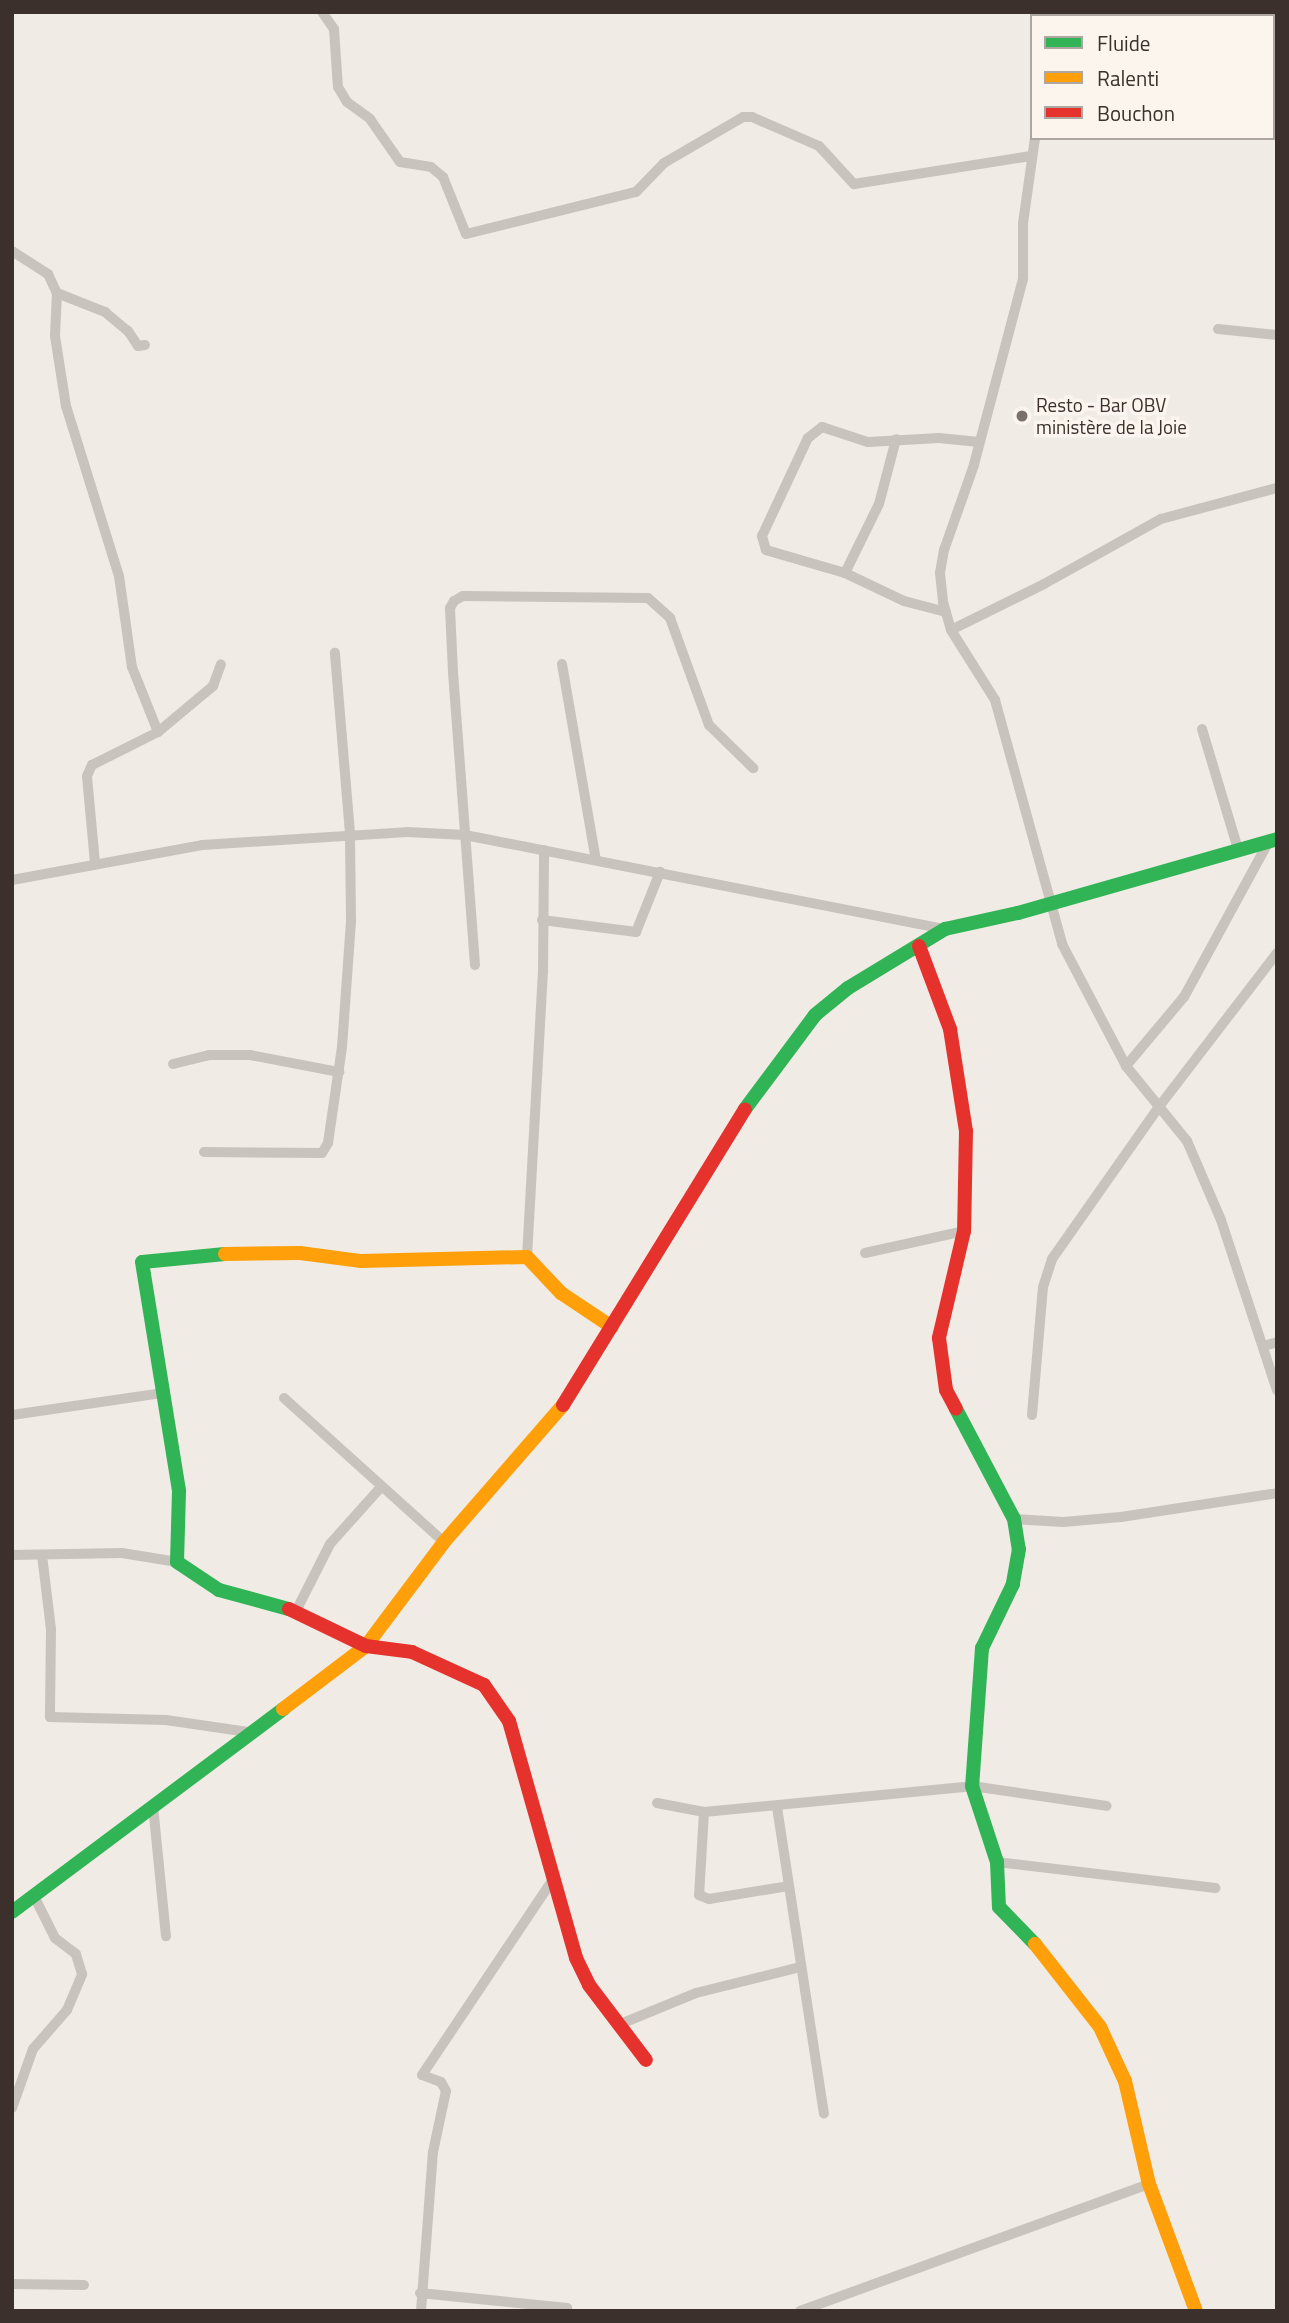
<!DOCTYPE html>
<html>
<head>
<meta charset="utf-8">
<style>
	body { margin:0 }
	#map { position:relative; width:1289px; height:2323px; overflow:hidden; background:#f0ebe5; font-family:"Titillium Web",sans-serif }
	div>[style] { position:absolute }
	.street>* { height:10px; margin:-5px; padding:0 5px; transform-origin:5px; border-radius:5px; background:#c9c3be }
	.fast>* { height:14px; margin:-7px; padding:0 7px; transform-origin:7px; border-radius:7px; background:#30b455 }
	.slow>* { height:14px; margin:-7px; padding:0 7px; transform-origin:7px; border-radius:7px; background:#ff9f0a }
	.jam>* { height:14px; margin:-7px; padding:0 7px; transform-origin:7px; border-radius:7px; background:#e5322d }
	.dots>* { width:19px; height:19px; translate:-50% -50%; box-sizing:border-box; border:4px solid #fbf5ee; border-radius:50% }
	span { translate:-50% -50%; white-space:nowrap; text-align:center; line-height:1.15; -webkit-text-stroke:7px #fbf5ee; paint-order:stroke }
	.poi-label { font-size:19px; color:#3b302b }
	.left { translate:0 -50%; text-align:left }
	.frame { position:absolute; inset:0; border:14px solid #3b302b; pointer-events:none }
	.legend { position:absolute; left:1030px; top:14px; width:245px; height:126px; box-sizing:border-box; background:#fbf5ee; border:2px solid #aea6a0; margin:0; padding:9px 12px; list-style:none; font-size:21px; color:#3b302b }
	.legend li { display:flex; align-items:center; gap:14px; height:35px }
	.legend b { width:35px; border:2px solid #aea6a0 }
</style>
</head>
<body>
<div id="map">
	<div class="street">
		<i style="left:322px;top:12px;width:21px;rotate:55deg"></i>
		<i style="left:334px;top:29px;width:58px;rotate:86.1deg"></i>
		<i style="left:338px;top:87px;width:17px;rotate:59deg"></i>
		<i style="left:347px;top:102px;width:29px;rotate:36deg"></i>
		<i style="left:370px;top:119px;width:52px;rotate:55.1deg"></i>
		<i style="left:400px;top:162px;width:31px;rotate:9deg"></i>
		<i style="left:431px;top:167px;width:16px;rotate:40deg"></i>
		<i style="left:443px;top:177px;width:61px;rotate:68deg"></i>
		<i style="left:466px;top:234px;width:175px;rotate:-13.9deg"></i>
		<i style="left:636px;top:192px;width:40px;rotate:-46deg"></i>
		<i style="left:664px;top:163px;width:91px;rotate:-30.2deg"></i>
		<i style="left:743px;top:117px;width:9px"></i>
		<i style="left:752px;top:117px;width:73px;rotate:23.4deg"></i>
		<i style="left:819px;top:146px;width:52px;rotate:47.4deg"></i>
		<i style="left:854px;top:184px;width:179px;rotate:-9deg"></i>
		<i style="left:1091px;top:16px;width:4px;rotate:-76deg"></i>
		<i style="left:1273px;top:106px;width:4px"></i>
		<i style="left:1035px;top:138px;width:86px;rotate:98deg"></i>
		<i style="left:1023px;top:223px;width:56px;rotate:90deg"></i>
		<i style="left:1023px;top:279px;width:192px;rotate:104.8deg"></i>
		<i style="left:974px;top:465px;width:90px;rotate:109.4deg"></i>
		<i style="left:944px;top:550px;width:23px;rotate:100deg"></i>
		<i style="left:940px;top:573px;width:29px;rotate:84deg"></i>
		<i style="left:943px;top:602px;width:29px;rotate:74deg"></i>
		<i style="left:951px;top:630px;width:83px;rotate:57.8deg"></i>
		<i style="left:995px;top:700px;width:253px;rotate:74.6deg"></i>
		<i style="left:1062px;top:944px;width:138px;rotate:62.3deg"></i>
		<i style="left:1126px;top:1066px;width:97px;rotate:50.9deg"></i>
		<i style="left:1187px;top:1141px;width:86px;rotate:66.7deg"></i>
		<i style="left:1221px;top:1220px;width:179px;rotate:71.8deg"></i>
		<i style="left:12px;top:251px;width:43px;rotate:32.6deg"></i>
		<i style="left:48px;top:274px;width:21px;rotate:65deg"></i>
		<i style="left:57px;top:293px;width:43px;rotate:92.7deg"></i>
		<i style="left:55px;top:336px;width:71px;rotate:81.1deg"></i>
		<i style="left:66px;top:406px;width:178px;rotate:72.7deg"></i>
		<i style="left:119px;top:576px;width:92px;rotate:81.9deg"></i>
		<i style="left:132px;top:667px;width:70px;rotate:68.2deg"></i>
		<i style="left:57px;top:293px;width:52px;rotate:21.6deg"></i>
		<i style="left:105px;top:312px;width:30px;rotate:40deg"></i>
		<i style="left:128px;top:331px;width:18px;rotate:56deg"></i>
		<i style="left:138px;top:346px;width:7px;rotate:-8deg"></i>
		<i style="left:1218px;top:329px;width:59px;rotate:5.8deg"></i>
		<i style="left:845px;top:573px;width:77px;rotate:-63.8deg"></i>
		<i style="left:879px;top:504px;width:67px;rotate:-75.3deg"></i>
		<i style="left:946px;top:612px;width:43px;rotate:-165.3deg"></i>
		<i style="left:904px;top:601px;width:65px;rotate:-154.6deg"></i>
		<i style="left:845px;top:573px;width:82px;rotate:-163.8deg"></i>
		<i style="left:766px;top:550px;width:15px;rotate:-106deg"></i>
		<i style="left:762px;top:536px;width:108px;rotate:-64.9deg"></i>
		<i style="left:808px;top:438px;width:18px;rotate:-38deg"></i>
		<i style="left:822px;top:427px;width:48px;rotate:18.1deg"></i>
		<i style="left:868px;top:442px;width:71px;rotate:-3.2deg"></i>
		<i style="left:939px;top:438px;width:40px;rotate:5.7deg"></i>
		<i style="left:951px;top:630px;width:104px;rotate:-26.3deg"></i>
		<i style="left:1044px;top:584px;width:134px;rotate:-29.1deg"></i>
		<i style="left:1161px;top:519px;width:120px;rotate:-15deg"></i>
		<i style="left:562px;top:664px;width:199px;rotate:80.2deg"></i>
		<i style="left:1202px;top:729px;width:125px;rotate:73.3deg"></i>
		<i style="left:95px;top:863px;width:87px;rotate:-95.3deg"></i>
		<i style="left:87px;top:776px;width:12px;rotate:-66deg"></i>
		<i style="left:92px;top:765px;width:74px;rotate:-26.6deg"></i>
		<i style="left:158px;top:732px;width:72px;rotate:-39.9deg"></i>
		<i style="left:213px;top:686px;width:23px;rotate:-70deg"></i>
		<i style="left:12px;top:880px;width:193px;rotate:-10.4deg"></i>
		<i style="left:202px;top:845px;width:205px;rotate:-3.6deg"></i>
		<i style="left:407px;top:832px;width:58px;rotate:3deg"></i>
		<i style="left:465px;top:835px;width:489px;rotate:11.1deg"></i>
		<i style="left:542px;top:920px;width:95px;rotate:7.3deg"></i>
		<i style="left:636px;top:932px;width:65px;rotate:-68.2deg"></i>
		<i style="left:475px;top:965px;width:294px;rotate:-94.3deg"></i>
		<i style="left:453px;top:672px;width:64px;rotate:-92.7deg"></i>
		<i style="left:450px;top:608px;width:8px;rotate:-60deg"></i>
		<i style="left:454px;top:601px;width:10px;rotate:-29deg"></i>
		<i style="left:463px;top:596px;width:185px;rotate:0.6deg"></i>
		<i style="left:648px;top:598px;width:30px;rotate:42deg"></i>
		<i style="left:670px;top:618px;width:114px;rotate:70deg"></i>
		<i style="left:709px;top:725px;width:62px;rotate:44.3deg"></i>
		<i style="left:173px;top:1064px;width:37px;rotate:-14deg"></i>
		<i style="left:209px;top:1055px;width:41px"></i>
		<i style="left:250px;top:1055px;width:91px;rotate:10.8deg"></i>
		<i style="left:1126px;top:1066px;width:90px;rotate:-50deg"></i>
		<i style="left:1184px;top:997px;width:178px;rotate:-61.4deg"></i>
		<i style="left:204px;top:1152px;width:118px;rotate:0.5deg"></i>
		<i style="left:322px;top:1153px;width:12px;rotate:-59deg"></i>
		<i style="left:328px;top:1143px;width:97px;rotate:-81.7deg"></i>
		<i style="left:342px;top:1047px;width:127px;rotate:-85.9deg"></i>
		<i style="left:351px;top:920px;width:87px;rotate:-90.7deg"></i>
		<i style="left:350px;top:833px;width:181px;rotate:-94.8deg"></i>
		<i style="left:865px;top:1253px;width:101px;rotate:-12.5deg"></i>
		<i style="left:527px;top:1257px;width:285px;rotate:-86.8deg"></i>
		<i style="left:543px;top:972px;width:122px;rotate:-89.5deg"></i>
		<i style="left:1264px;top:1346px;width:14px;rotate:-17deg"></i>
		<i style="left:284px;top:1398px;width:215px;rotate:42deg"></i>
		<i style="left:12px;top:1415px;width:153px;rotate:-8.3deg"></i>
		<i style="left:1032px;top:1415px;width:128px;rotate:-85.1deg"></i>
		<i style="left:1043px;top:1287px;width:29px;rotate:-72deg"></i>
		<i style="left:1052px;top:1259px;width:184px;rotate:-54.9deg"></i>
		<i style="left:1158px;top:1108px;width:195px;rotate:-52.5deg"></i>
		<i style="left:1014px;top:1519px;width:49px;rotate:3.5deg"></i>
		<i style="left:1063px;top:1522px;width:58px;rotate:-4.9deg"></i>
		<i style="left:1121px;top:1517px;width:158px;rotate:-8.7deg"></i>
		<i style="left:12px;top:1555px;width:110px;rotate:-1deg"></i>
		<i style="left:122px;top:1553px;width:56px;rotate:9.3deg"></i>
		<i style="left:42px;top:1555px;width:75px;rotate:83.1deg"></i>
		<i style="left:51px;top:1629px;width:88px;rotate:90.7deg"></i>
		<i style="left:50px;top:1717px;width:116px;rotate:1.5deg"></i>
		<i style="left:166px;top:1720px;width:83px;rotate:8.3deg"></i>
		<i style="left:296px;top:1611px;width:75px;rotate:-63.1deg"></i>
		<i style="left:330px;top:1544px;width:76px;rotate:-48.2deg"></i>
		<i style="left:657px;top:1803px;width:48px;rotate:10.8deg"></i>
		<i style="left:704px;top:1812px;width:269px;rotate:-5.5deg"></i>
		<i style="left:972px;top:1786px;width:136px;rotate:8.4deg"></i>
		<i style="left:153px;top:1806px;width:131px;rotate:84.3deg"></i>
		<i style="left:777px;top:1807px;width:310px;rotate:81.3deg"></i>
		<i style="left:704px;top:1812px;width:83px;rotate:93.4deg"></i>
		<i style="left:699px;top:1895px;width:11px;rotate:22deg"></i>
		<i style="left:709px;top:1899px;width:80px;rotate:-9.3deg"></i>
		<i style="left:997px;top:1862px;width:220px;rotate:6.8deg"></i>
		<i style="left:618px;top:2025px;width:84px;rotate:-22.3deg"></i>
		<i style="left:696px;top:1993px;width:107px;rotate:-14deg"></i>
		<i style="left:12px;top:2108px;width:63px;rotate:-70.4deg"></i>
		<i style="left:33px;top:2049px;width:52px;rotate:-48.9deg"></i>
		<i style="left:67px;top:2010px;width:39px;rotate:-67deg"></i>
		<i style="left:82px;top:1974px;width:21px;rotate:-107deg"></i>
		<i style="left:76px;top:1954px;width:26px;rotate:-143deg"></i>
		<i style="left:55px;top:1938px;width:45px;rotate:-116.6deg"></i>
		<i style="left:12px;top:2284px;width:72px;rotate:0.8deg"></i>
		<i style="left:420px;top:2293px;width:148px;rotate:5.8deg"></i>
		<i style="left:421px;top:2311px;width:159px;rotate:-85.7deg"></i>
		<i style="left:433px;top:2152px;width:62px;rotate:-78deg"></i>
		<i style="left:446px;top:2091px;width:10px;rotate:-119deg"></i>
		<i style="left:441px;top:2082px;width:20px;rotate:-160deg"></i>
		<i style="left:422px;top:2075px;width:234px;rotate:-56.2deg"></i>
		<i style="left:800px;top:2311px;width:371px;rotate:-20deg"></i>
	</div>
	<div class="fast">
		<i style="left:745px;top:1109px;width:117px;rotate:-53.3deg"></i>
		<i style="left:815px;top:1015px;width:43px;rotate:-39.3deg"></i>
		<i style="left:848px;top:988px;width:114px;rotate:-31.3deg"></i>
		<i style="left:945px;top:929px;width:75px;rotate:-12.4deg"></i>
		<i style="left:1018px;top:913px;width:269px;rotate:-15.9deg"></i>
		<i style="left:225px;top:1254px;width:83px;rotate:174.5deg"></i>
		<i style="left:142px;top:1262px;width:232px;rotate:80.8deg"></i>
		<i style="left:179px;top:1491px;width:71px;rotate:91.6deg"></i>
		<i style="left:177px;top:1562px;width:50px;rotate:33.7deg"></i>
		<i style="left:219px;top:1590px;width:73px;rotate:15.2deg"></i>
		<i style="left:956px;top:1409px;width:124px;rotate:62.2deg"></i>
		<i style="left:1014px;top:1519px;width:30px;rotate:81deg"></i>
		<i style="left:1019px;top:1549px;width:36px;rotate:100deg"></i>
		<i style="left:1013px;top:1584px;width:71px;rotate:115.8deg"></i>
		<i style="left:982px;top:1648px;width:138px;rotate:94.1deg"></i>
		<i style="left:972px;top:1786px;width:80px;rotate:71.8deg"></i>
		<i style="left:997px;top:1862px;width:45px;rotate:87.5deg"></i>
		<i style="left:999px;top:1907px;width:52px;rotate:45.8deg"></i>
		<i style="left:12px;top:1912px;width:339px;rotate:-36.8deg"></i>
	</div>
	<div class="slow">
		<i style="left:225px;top:1254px;width:75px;rotate:-0.8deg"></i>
		<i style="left:300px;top:1253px;width:62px;rotate:7.5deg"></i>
		<i style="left:361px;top:1261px;width:166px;rotate:-1.4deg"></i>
		<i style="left:527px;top:1257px;width:50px;rotate:46.6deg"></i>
		<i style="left:561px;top:1293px;width:61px;rotate:33.7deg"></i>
		<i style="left:283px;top:1709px;width:104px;rotate:-37.2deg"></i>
		<i style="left:366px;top:1646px;width:130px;rotate:-53.1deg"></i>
		<i style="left:444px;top:1542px;width:181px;rotate:-49deg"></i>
		<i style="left:1035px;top:1944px;width:105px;rotate:51.9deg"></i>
		<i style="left:1100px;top:2027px;width:60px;rotate:65.2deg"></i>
		<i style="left:1125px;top:2081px;width:106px;rotate:76.9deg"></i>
		<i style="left:1149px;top:2184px;width:135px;rotate:69.7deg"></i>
	</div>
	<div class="jam">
		<i style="left:919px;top:946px;width:89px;rotate:69.5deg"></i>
		<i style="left:950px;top:1029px;width:103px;rotate:81.1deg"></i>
		<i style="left:966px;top:1131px;width:100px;rotate:91.1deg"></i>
		<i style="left:964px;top:1231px;width:110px;rotate:103.2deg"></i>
		<i style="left:939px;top:1338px;width:52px;rotate:82.3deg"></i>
		<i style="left:946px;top:1390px;width:21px;rotate:62deg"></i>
		<i style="left:563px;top:1405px;width:347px;rotate:-58.4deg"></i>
		<i style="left:289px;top:1609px;width:85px;rotate:25.7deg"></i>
		<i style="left:366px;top:1646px;width:46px;rotate:7.4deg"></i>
		<i style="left:412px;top:1652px;width:79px;rotate:24.6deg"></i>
		<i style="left:484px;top:1685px;width:44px;rotate:55.2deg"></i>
		<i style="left:509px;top:1721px;width:246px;rotate:74.2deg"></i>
		<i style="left:576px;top:1958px;width:30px;rotate:64deg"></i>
		<i style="left:589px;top:1985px;width:94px;rotate:52.8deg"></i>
	</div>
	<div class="dots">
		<i style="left:1022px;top:416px;background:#7a716c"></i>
	</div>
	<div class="poi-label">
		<span class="left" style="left:1036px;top:416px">Resto - Bar OBV<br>ministère de la Joie</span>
	</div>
	<div class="frame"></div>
	<ul class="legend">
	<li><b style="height:9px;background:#30b455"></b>Fluide</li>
	<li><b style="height:9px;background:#ff9f0a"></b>Ralenti</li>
	<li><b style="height:9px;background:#e5322d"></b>Bouchon</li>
	</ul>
</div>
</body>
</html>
